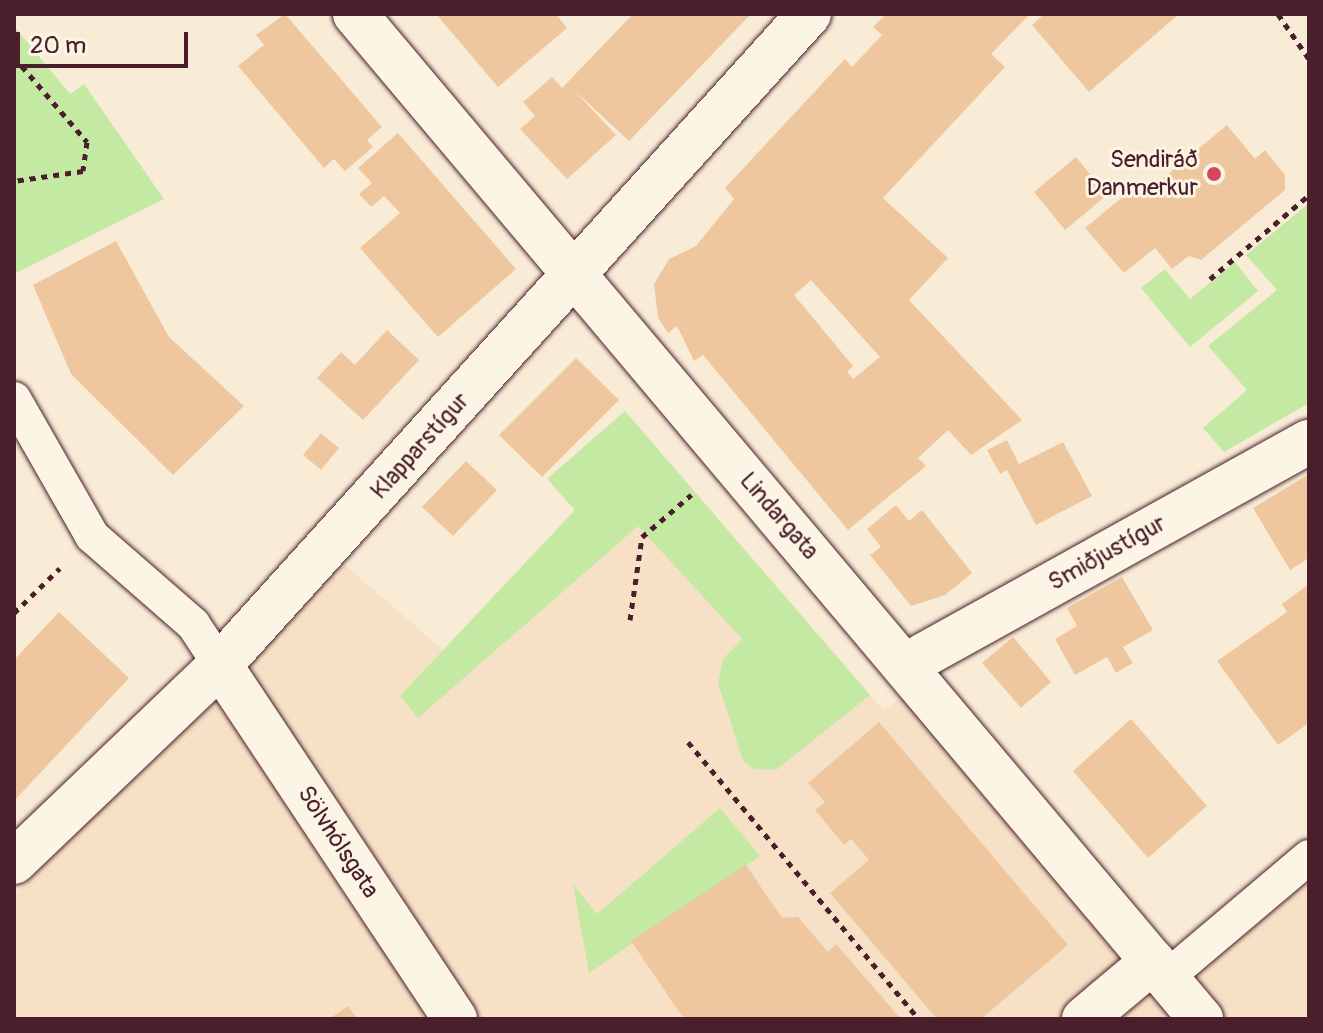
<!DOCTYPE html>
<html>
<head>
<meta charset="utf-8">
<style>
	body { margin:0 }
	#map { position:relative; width:1323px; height:1033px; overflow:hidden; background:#f9ecd7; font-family:Pangolin,sans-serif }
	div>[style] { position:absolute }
	.built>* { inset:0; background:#f6e1c6 }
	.green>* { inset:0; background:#c4e9a3 }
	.building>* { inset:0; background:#eec79e }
	.path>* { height:5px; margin-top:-2.5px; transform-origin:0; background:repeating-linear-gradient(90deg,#4a1f2b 0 6px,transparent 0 12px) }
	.roads { filter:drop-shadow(0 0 2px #4a1f2b) drop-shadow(0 0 2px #4a1f2b) }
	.lane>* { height:34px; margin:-17px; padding:0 17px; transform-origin:17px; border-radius:17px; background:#fcf5e5 }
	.street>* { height:44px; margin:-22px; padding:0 22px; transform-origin:22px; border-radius:22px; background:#fcf5e5 }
	.dots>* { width:22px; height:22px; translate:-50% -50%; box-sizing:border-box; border:4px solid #fcf5e5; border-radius:50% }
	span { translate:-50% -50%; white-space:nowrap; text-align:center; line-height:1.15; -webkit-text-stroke:6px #fcf5e5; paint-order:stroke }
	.poi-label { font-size:24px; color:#4a1f2b }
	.right { translate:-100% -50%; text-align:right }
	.street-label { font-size:24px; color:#4a1f2b }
	.frame { position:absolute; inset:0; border:16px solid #4a1f2b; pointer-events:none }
	.scale { position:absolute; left:16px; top:32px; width:172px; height:36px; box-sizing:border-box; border:4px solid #4a1f2b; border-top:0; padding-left:10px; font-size:24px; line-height:28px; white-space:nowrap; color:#4a1f2b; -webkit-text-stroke:6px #fcf5e5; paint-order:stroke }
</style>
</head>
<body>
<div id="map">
	<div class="built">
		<i style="clip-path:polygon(625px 411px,883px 710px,908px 694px,1145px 980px,1309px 838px,1309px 1019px,14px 1019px,14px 896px,335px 556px,443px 650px,575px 510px,547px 479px)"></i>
	</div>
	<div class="green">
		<i style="clip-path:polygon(14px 26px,70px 94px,84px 84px,164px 199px,14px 274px)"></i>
		<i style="clip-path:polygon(1309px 203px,1309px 403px,1224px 452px,1203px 428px,1247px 390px,1208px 346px,1277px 290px,1246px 255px)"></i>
		<i style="clip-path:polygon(1235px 262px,1258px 291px,1190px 347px,1141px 288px,1165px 269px,1190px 299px)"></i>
		<i style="clip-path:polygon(625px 411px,870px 695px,776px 770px,754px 769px,743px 761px,718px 683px,723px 659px,742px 639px,638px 526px,418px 718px,400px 696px,575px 510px,547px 479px)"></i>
		<i style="clip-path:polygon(720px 808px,760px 856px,589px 973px,573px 884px,597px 914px)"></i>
	</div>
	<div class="building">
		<i style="clip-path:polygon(285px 14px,382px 127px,367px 140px,373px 147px,345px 171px,334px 159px,324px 168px,238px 66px,264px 45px,256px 35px)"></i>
		<i style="clip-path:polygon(436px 14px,556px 14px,567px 28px,498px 87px)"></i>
		<i style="clip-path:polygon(633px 14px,751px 14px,629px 141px,574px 90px,616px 135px,567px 179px,520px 129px,535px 116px,523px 102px,552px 77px,562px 88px)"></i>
		<i style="clip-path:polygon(evenodd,886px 14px,1030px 14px,991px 54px,1005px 67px,883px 198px,948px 258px,909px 300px,1022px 420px,971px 455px,948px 430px,918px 458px,926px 466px,848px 530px,703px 355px,694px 361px,677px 326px,668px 333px,658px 318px,654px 284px,669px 259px,696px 246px,734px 199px,725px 188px,845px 59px,852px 67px,882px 35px,873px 27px,886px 14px,811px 280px,880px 357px,853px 379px,847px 372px,853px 366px,794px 295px,811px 280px)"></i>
		<i style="clip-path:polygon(1044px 14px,1179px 14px,1089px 92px,1032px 25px)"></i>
		<i style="clip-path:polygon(1227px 125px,1255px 159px,1265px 150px,1285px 175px,1285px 190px,1201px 260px,1189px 256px,1172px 269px,1155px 248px,1124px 273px,1085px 228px,1136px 186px,1143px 195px)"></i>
		<i style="clip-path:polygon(398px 133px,516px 269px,438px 337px,360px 248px,400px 213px,384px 196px,371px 207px,359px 194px,372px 183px,358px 168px)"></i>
		<i style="clip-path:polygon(1076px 157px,1107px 195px,1065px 230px,1034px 192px)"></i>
		<i style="clip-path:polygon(116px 241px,169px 337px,244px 406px,173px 475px,71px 374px,33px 285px)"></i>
		<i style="clip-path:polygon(387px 330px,419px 360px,363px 420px,317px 378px,341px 352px,355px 365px)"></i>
		<i style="clip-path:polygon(576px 358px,619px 400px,542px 477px,499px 435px)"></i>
		<i style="clip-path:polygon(321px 433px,339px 448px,321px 470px,303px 455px)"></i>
		<i style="clip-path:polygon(1007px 440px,1019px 464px,1063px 442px,1092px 496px,1036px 525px,1007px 470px,1000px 474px,987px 450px)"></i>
		<i style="clip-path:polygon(466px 461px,497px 490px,453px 536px,422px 507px)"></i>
		<i style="clip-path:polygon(1309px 474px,1309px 558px,1290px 570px,1253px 508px)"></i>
		<i style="clip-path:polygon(896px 505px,909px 521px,922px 510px,972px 573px,945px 595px,911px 606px,870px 555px,881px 547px,867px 529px)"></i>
		<i style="clip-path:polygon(1122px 577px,1153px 630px,1123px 647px,1133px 663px,1116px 673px,1107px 657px,1075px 675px,1055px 639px,1077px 626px,1067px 608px)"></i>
		<i style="clip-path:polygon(1309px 584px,1309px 723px,1278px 745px,1217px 661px,1287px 612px,1282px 604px)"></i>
		<i style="clip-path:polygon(59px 612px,129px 678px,14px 801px,14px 660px)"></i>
		<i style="clip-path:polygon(1013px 637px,1051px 682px,1021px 708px,982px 663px)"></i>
		<i style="clip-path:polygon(1131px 719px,1207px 806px,1148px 858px,1073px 771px)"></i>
		<i style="clip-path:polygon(879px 722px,1068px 945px,981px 1019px,937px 1019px,830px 893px,869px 860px,851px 839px,844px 845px,815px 810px,825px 802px,808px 783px)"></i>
		<i style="clip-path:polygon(746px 865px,782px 918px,798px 917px,828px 952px,836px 944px,901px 1019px,684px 1019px,631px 941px)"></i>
		<i style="clip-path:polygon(348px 1006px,357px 1019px,329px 1019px)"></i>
	</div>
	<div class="path">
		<i style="left:1278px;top:14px;width:55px;rotate:55.4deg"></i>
		<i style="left:14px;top:57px;width:112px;rotate:49.3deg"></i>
		<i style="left:87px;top:142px;width:29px;rotate:98deg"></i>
		<i style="left:83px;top:171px;width:70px;rotate:171.8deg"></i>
		<i style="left:1210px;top:279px;width:130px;rotate:-40.3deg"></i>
		<i style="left:14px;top:613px;width:64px;rotate:-44.4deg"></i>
		<i style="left:630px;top:620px;width:84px;rotate:-81.8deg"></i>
		<i style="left:642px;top:537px;width:65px;rotate:-40.6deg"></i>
		<i style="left:688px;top:742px;width:361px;rotate:50.2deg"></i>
	</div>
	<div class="roads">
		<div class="lane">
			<i style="left:14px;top:399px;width:158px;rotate:60.3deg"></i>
			<i style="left:92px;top:536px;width:134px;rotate:41.1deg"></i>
			<i style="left:193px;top:624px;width:49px;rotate:56.6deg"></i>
			<i style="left:1167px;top:977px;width:186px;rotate:-40.2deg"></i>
		</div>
		<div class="street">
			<i style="left:355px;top:14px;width:1314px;rotate:49.91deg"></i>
			<i style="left:220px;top:665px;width:425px;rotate:56.4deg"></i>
			<i style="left:906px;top:665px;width:461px;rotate:-29deg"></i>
			<i style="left:14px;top:862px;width:285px;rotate:-43.7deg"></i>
			<i style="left:220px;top:665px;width:878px;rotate:-47.86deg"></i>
			<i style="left:1084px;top:1019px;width:90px;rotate:-40deg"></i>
		</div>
	</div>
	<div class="dots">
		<i style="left:1214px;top:174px;background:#d1495b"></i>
	</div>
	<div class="poi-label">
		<span class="right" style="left:1198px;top:174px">Sendiráð<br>Danmerkur</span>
	</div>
	<div class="street-label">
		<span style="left:420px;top:446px;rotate:-48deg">Klapparstígur</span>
		<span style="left:779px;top:516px;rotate:49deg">Lindargata</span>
		<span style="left:1107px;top:553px;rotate:-29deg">Smiðjustígur</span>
		<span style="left:338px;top:842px;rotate:57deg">Sölvhólsgata</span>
	</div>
	<div class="frame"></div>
	<div class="scale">20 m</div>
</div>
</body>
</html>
